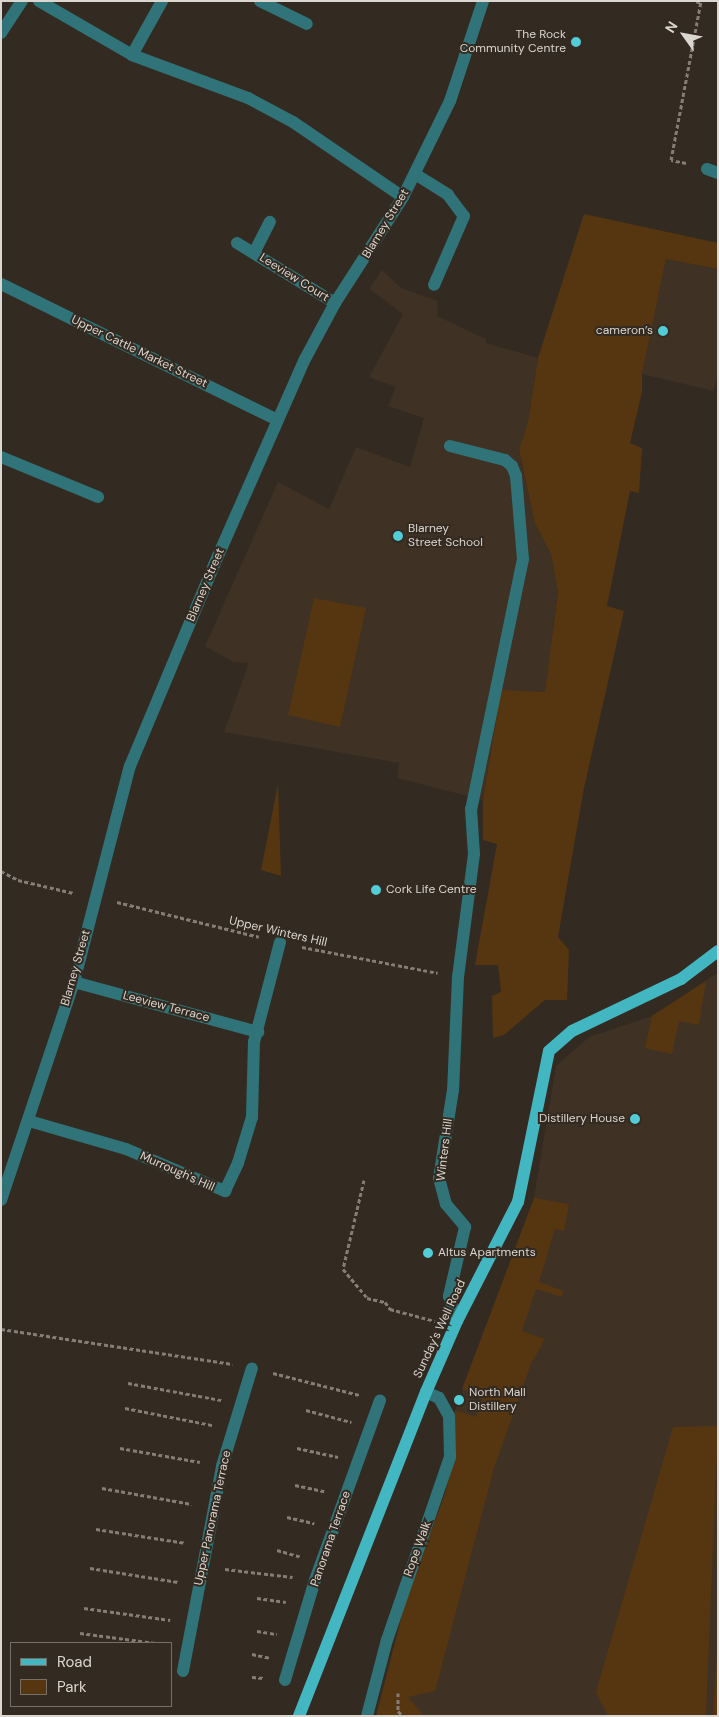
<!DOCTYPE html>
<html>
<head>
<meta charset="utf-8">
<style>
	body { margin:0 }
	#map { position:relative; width:719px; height:1717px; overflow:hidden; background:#332a21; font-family:"DM Sans",sans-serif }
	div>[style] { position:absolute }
	.built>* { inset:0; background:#3f3123 }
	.green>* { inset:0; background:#553611 }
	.path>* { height:3px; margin-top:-1.5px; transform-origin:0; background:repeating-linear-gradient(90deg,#857d76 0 4px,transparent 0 6.5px) }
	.minor>* { height:12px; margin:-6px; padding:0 6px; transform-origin:6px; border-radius:6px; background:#30747a }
	.major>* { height:12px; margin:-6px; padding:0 6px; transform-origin:6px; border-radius:6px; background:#43b7c1 }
	.dots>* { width:14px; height:14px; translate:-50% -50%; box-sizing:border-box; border:2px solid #332a21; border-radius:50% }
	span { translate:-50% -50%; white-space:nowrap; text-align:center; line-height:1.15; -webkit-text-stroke:4px #332a21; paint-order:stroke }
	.poi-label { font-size:12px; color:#dcd6d0 }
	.right { translate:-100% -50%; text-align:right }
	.left { translate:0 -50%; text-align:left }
	.street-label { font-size:12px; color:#dcd6d0 }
	.frame { position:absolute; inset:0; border:2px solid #dcd6d0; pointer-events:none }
	.legend { position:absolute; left:10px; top:1642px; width:162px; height:65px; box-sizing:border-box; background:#332a21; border:1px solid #776f67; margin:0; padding:6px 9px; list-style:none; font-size:15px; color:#dcd6d0 }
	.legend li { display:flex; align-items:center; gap:10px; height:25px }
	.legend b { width:25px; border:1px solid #776f67 }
	.north { position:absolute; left:659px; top:10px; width:50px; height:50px; -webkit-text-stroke:4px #332a21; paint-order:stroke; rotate:302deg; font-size:14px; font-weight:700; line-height:20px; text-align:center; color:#dcd6d0 }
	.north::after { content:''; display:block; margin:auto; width:18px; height:22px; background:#dcd6d0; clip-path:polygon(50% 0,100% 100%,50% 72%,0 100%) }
</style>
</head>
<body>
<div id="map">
	<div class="built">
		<i style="clip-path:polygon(666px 258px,718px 269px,718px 377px,713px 391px,642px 374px)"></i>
		<i style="clip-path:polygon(382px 270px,401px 288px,438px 301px,437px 316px,486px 339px,486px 343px,538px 358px,528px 422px,519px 451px,535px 524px,551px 554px,558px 592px,545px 692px,501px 691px,483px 800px,397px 778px,399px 763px,224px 732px,249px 663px,233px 662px,205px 646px,278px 482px,329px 509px,356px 447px,410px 467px,424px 418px,388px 406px,396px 387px,369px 377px,403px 314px,369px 289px)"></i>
		<i style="clip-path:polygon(714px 975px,718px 975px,718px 1716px,376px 1716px,407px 1596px,445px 1494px,455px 1453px,455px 1410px,532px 1209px,556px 1066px,589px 1037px,652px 1016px)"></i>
	</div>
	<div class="green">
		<i style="clip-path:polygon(584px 214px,718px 243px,718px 269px,666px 259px,642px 374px,642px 392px,630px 443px,642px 448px,639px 493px,630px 491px,607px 606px,624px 611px,584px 788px,558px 937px,569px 950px,567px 1000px,545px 1000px,504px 1035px,493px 1038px,492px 996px,501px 992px,498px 965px,475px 965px,497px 844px,483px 840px,483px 800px,501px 690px,545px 692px,558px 592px,551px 554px,535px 524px,519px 450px,528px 422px,538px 358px)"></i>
		<i style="clip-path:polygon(314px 598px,366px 608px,340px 727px,288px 715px)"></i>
		<i style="clip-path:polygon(278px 784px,281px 876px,261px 870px)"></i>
		<i style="clip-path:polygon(706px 981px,699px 1025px,679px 1021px,672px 1054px,645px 1048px,652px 1016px)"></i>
		<i style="clip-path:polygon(534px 1198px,569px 1204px,564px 1231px,555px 1229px,539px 1282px,564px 1291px,562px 1297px,536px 1289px,522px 1331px,545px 1339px,531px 1364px,494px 1468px,435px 1691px,408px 1697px,424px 1716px,376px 1716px,407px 1596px,445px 1494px,455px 1453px,455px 1410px,476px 1417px,483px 1396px,462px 1389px)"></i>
		<i style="clip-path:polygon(718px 1426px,706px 1716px,608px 1716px,596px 1692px,673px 1427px)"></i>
		<i style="clip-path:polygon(718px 1630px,718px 1709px,717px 1716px,713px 1716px)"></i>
	</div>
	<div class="path">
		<i style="left:696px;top:1px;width:5px;rotate:22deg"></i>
		<i style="left:686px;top:163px;width:15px;rotate:-169deg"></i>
		<i style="left:671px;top:160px;width:162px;rotate:-79.3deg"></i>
		<i style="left:1px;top:871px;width:19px;rotate:28deg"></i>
		<i style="left:18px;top:880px;width:57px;rotate:13.1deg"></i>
		<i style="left:117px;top:902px;width:146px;rotate:13.8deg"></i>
		<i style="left:302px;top:947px;width:138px;rotate:10.8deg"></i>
		<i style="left:364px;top:1180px;width:91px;rotate:103.3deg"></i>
		<i style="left:343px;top:1269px;width:38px;rotate:50deg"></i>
		<i style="left:367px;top:1298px;width:18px;rotate:13deg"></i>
		<i style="left:385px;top:1302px;width:9px;rotate:54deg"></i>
		<i style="left:390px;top:1309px;width:47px;rotate:14.9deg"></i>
		<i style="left:1px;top:1329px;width:234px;rotate:8.6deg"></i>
		<i style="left:273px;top:1373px;width:89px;rotate:14.3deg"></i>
		<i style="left:128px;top:1383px;width:95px;rotate:10.4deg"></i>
		<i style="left:125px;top:1408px;width:89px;rotate:11.1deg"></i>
		<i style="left:306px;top:1410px;width:47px;rotate:14.9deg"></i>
		<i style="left:120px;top:1448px;width:81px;rotate:9.9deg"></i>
		<i style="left:297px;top:1448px;width:42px;rotate:12.4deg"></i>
		<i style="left:295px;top:1485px;width:30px;rotate:12deg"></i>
		<i style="left:102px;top:1488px;width:91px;rotate:10.1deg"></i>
		<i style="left:287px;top:1517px;width:28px;rotate:13deg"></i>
		<i style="left:96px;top:1529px;width:91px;rotate:8.8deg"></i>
		<i style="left:277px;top:1550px;width:25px;rotate:16deg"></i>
		<i style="left:90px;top:1568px;width:89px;rotate:9deg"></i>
		<i style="left:225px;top:1569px;width:68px;rotate:6.7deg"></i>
		<i style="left:257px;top:1598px;width:29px;rotate:8deg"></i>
		<i style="left:84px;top:1608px;width:87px;rotate:7.9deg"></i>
		<i style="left:257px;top:1631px;width:20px;rotate:9deg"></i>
		<i style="left:80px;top:1633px;width:76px;rotate:7.6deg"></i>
		<i style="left:252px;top:1654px;width:19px;rotate:12deg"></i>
		<i style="left:252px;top:1677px;width:12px;rotate:5deg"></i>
		<i style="left:398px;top:1693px;width:18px;rotate:90deg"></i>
		<i style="left:398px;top:1711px;width:7px;rotate:45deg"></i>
	</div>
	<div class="minor">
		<i style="left:39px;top:1px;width:108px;rotate:30.1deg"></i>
		<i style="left:132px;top:55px;width:124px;rotate:20.3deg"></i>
		<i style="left:248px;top:98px;width:51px;rotate:28.1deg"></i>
		<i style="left:293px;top:122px;width:133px;rotate:34.3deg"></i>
		<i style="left:260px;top:1px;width:52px;rotate:26.1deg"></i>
		<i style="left:1px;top:33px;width:38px;rotate:-57deg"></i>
		<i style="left:132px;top:55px;width:62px;rotate:-60.9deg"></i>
		<i style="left:707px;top:169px;width:12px;rotate:20deg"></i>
		<i style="left:415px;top:174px;width:39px;rotate:32deg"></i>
		<i style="left:448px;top:195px;width:26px;rotate:53deg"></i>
		<i style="left:464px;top:216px;width:75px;rotate:113.5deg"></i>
		<i style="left:237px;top:243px;width:115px;rotate:31.5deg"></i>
		<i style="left:254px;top:253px;width:35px;rotate:-63deg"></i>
		<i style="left:1px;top:284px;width:308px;rotate:26.2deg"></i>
		<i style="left:450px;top:446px;width:57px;rotate:14.3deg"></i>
		<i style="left:505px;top:460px;width:9px;rotate:41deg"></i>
		<i style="left:512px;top:466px;width:11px;rotate:68deg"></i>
		<i style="left:516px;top:476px;width:83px;rotate:85.2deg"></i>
		<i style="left:523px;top:559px;width:255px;rotate:101.7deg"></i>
		<i style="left:471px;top:809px;width:45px;rotate:86.2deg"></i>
		<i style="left:474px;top:854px;width:124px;rotate:97.4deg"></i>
		<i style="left:458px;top:977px;width:113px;rotate:92.5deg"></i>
		<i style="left:453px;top:1090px;width:89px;rotate:99deg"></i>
		<i style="left:439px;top:1178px;width:27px;rotate:75deg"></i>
		<i style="left:446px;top:1204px;width:30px;rotate:50deg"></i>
		<i style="left:465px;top:1227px;width:71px;rotate:103.1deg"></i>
		<i style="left:449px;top:1296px;width:26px;rotate:72deg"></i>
		<i style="left:1px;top:457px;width:105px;rotate:22.4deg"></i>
		<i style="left:74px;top:982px;width:191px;rotate:15.2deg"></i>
		<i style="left:29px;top:1121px;width:101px;rotate:16.1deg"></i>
		<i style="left:126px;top:1149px;width:108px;rotate:23deg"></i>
		<i style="left:225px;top:1191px;width:31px;rotate:-65deg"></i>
		<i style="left:238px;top:1163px;width:48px;rotate:-73.1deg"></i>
		<i style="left:252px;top:1117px;width:75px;rotate:-88.5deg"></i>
		<i style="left:254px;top:1042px;width:103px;rotate:-75.4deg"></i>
		<i style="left:1px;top:1200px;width:230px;rotate:-71.5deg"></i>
		<i style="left:74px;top:982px;width:223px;rotate:-75.5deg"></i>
		<i style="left:130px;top:766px;width:218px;rotate:-67.3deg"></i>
		<i style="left:214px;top:565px;width:225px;rotate:-66.2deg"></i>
		<i style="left:305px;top:359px;width:64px;rotate:-61.8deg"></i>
		<i style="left:335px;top:303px;width:126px;rotate:-57.3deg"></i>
		<i style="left:403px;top:197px;width:107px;rotate:-63.9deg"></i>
		<i style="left:450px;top:101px;width:105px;rotate:-71.7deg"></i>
		<i style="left:183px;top:1671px;width:209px;rotate:-79.2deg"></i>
		<i style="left:222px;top:1466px;width:102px;rotate:-73deg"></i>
		<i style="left:285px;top:1680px;width:104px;rotate:-73.3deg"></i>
		<i style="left:315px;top:1580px;width:191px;rotate:-70.1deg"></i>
		<i style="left:367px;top:1716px;width:79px;rotate:-75.3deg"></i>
		<i style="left:387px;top:1640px;width:194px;rotate:-71deg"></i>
		<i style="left:450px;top:1457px;width:41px;rotate:-91.4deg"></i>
		<i style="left:449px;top:1416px;width:21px;rotate:-119deg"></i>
		<i style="left:439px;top:1398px;width:14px;rotate:-155deg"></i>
	</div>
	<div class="major">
		<i style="left:299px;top:1716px;width:348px;rotate:-68.6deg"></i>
		<i style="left:426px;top:1392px;width:77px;rotate:-66.4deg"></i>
		<i style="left:457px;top:1321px;width:134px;rotate:-62.9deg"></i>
		<i style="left:518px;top:1202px;width:154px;rotate:-78.4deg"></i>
		<i style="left:549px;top:1051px;width:30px;rotate:-41deg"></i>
		<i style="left:572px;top:1031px;width:121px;rotate:-25.5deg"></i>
		<i style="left:681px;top:979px;width:46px;rotate:-37.1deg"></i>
	</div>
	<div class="dots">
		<i style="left:576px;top:42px;background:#52ccd6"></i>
		<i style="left:663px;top:331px;background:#52ccd6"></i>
		<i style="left:398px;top:536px;background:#52ccd6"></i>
		<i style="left:376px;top:890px;background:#52ccd6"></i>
		<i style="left:635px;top:1119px;background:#52ccd6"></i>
		<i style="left:428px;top:1253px;background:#52ccd6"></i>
		<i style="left:459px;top:1400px;background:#52ccd6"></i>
	</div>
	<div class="poi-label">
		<span class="right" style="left:566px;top:42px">The Rock<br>Community Centre</span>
		<span class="right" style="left:653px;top:331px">cameron’s</span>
		<span class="left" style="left:408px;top:536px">Blarney<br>Street School</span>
		<span class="left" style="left:386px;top:890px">Cork Life Centre</span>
		<span class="right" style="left:625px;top:1119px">Distillery House</span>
		<span class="left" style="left:438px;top:1253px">Altus Apartments</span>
		<span class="left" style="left:469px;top:1400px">North Mall<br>Distillery</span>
	</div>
	<div class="street-label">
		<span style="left:386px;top:224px;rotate:-59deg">Blarney Street</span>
		<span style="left:294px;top:278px;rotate:32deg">Leeview Court</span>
		<span style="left:139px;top:352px;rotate:26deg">Upper Cattle Market Street</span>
		<span style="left:206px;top:585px;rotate:-67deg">Blarney Street</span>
		<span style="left:278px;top:932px;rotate:13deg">Upper Winters Hill</span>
		<span style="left:76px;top:968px;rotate:-74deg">Blarney Street</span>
		<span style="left:166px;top:1007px;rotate:15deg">Leeview Terrace</span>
		<span style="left:445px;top:1150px;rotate:-83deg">Winters Hill</span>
		<span style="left:177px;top:1172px;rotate:24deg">Murrough's Hill</span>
		<span style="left:440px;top:1329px;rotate:-65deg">Sunday's Well Road</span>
		<span style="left:213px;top:1518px;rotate:-78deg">Upper Panorama Terrace</span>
		<span style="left:331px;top:1539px;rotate:-71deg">Panorama Terrace</span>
		<span style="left:418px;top:1549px;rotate:-70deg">Rope Walk</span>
	</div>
	<div class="frame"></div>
	<ul class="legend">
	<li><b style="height:6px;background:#43b7c1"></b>Road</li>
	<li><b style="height:14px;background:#553611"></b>Park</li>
	</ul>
	<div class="north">N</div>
</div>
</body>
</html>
